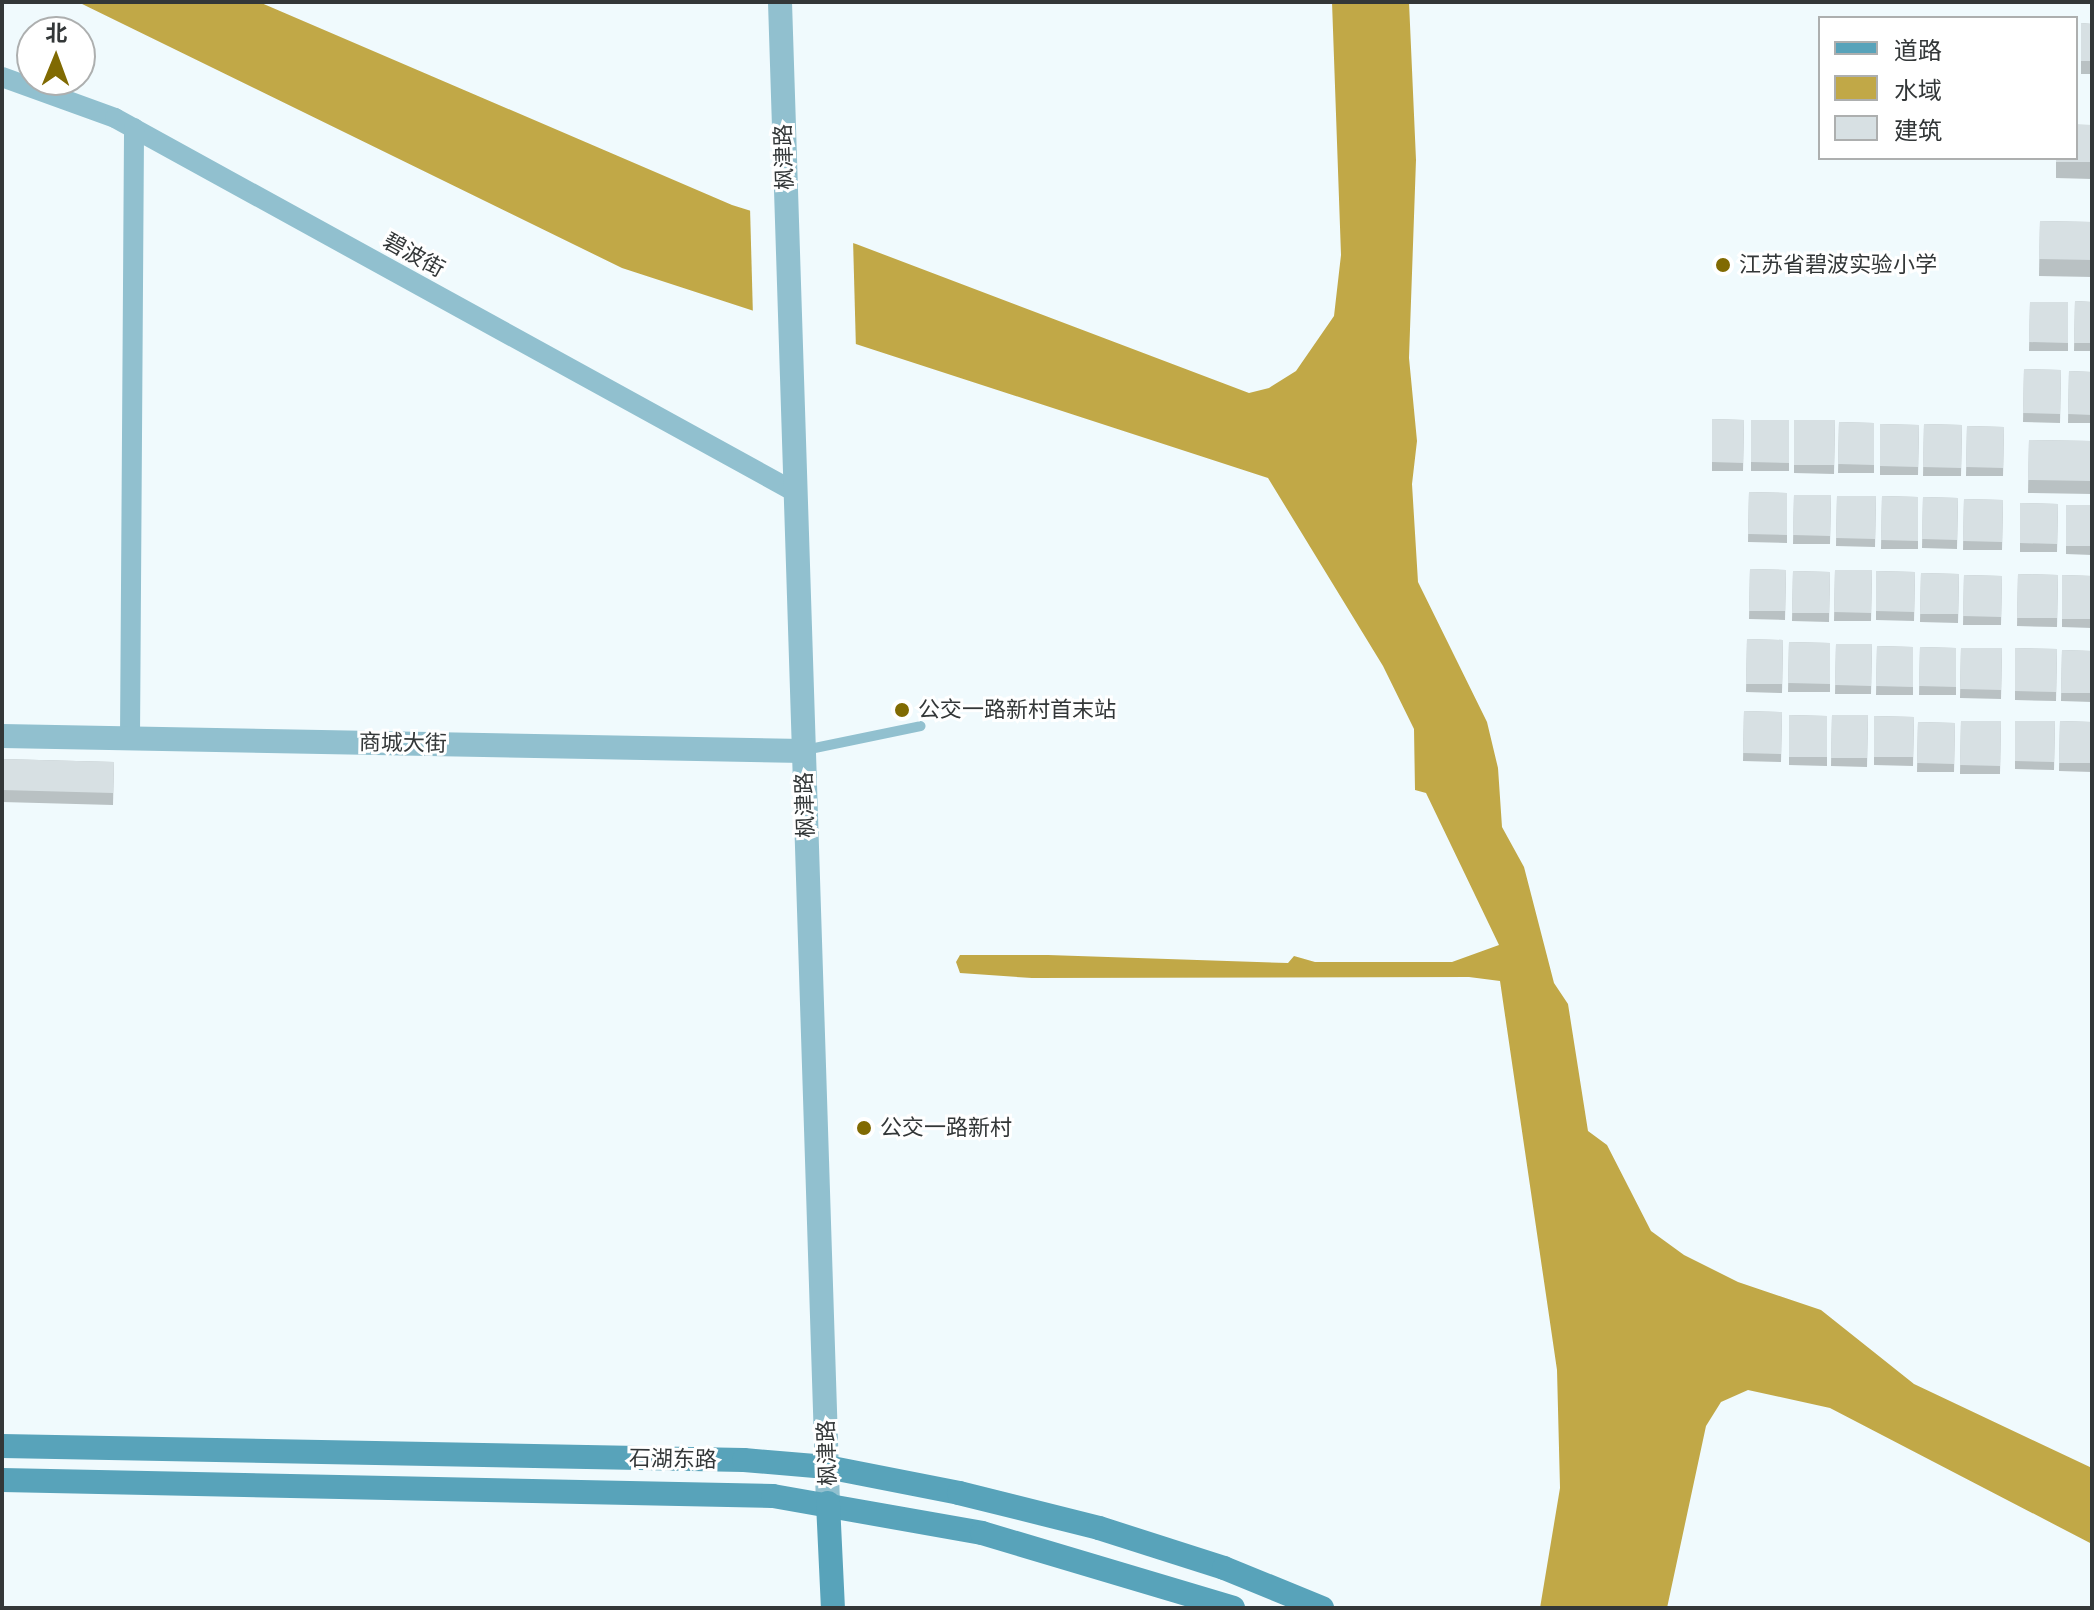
<!DOCTYPE html>
<html>
<head>
<meta charset="utf-8">
<style>
	body { margin:0 }
	#map { position:relative; width:2094px; height:1610px; overflow:hidden; background:#f0fafd; font-family:"Roboto Serif","Noto Sans SC",serif }
	div>[style] { position:absolute }
	.water>* { inset:0; background:#c1a847 }
	.pier>* { inset:0; background:#f0fafd }
	.service>* { height:10px; margin:-5px; padding:0 5px; transform-origin:5px; border-radius:5px; background:#91c0cf }
	.minor>* { height:20px; margin:-10px; padding:0 10px; transform-origin:10px; border-radius:10px; background:#91c0cf }
	.tertiary>* { height:24px; margin:-12px; padding:0 12px; transform-origin:12px; border-radius:12px; background:#91c0cf }
	.secondary>* { height:24px; margin:-12px; padding:0 12px; transform-origin:12px; border-radius:12px; background:#58a3ba }
	.wall>* { inset:0; background:#b9c1c3 }
	.building>* { inset:0; background:#d7e0e3 }
	.dots>* { width:22px; height:22px; translate:-50% -50%; box-sizing:border-box; border:4px solid #fff; border-radius:50% }
	span { translate:-50% -50%; white-space:nowrap; text-align:center; line-height:1.15; -webkit-text-stroke:6px #fff; paint-order:stroke }
	.street-label { font-size:22px; color:#333738 }
	.poi-label { font-size:22px; color:#333738 }
	.left { translate:0 -50%; text-align:left }
	.frame { position:absolute; inset:0; border:4px solid #333738; pointer-events:none }
	.legend { position:absolute; left:1818px; top:16px; width:260px; height:144px; box-sizing:border-box; background:#fff; border:2px solid #adafaf; margin:0; padding:10px 14px; list-style:none; font-size:24px; color:#333738 }
	.legend li { display:flex; align-items:center; gap:16px; height:40px }
	.legend b { width:40px; border:2px solid #adafaf }
	.north { position:absolute; left:16px; top:16px; width:80px; height:80px; box-sizing:border-box; background:#fff; border:2px solid #adafaf; border-radius:50%; rotate:1deg; font-size:22px; font-weight:700; line-height:32px; text-align:center; color:#333738 }
	.north::after { content:''; display:block; margin:auto; width:28px; height:36px; background:#806a02; clip-path:polygon(50% 0,100% 100%,50% 72%,0 100%) }
</style>
</head>
<body>
<div id="map">
	<div class="water">
		<i style="clip-path:polygon(78px 2px,259px 2px,732px 205px,856px 244px,1249px 393px,1269px 388px,1296px 371px,1334px 316px,1341px 255px,1332px 2px,1409px 2px,1416px 160px,1409px 358px,1417px 441px,1412px 484px,1418px 582px,1487px 722px,1498px 768px,1502px 827px,1524px 867px,1554px 983px,1568px 1004px,1588px 1131px,1607px 1145px,1651px 1231px,1684px 1255px,1738px 1282px,1821px 1310px,1914px 1384px,2092px 1468px,2092px 1544px,1830px 1408px,1748px 1390px,1721px 1402px,1706px 1426px,1667px 1608px,1540px 1608px,1560px 1488px,1557px 1370px,1500px 981px,1469px 977px,1032px 978px,960px 973px,956px 962px,960px 955px,1048px 955px,1288px 963px,1294px 956px,1315px 962px,1452px 962px,1499px 945px,1426px 793px,1415px 790px,1414px 729px,1383px 666px,1268px 478px,622px 268px)"></i>
	</div>
	<div class="pier">
		<i style="clip-path:polygon(750px 207px,853px 239px,856px 350px,753px 317px)"></i>
	</div>
	<div class="service">
		<i style="left:805px;top:750px;width:118px;rotate:-11.7deg"></i>
	</div>
	<div class="minor">
		<i style="left:2px;top:77px;width:120px;rotate:19.9deg"></i>
		<i style="left:115px;top:118px;width:776px;rotate:28.81deg"></i>
		<i style="left:130px;top:738px;width:610px;rotate:-89.62deg"></i>
	</div>
	<div class="tertiary">
		<i style="left:780px;top:2px;width:1502px;rotate:88.17deg"></i>
		<i style="left:2px;top:736px;width:801px;rotate:1.07deg"></i>
	</div>
	<div class="secondary">
		<i style="left:2px;top:1446px;width:742px;rotate:1.08deg"></i>
		<i style="left:744px;top:1460px;width:83px;rotate:4.8deg"></i>
		<i style="left:827px;top:1467px;width:135px;rotate:11.1deg"></i>
		<i style="left:959px;top:1493px;width:144px;rotate:14deg"></i>
		<i style="left:1099px;top:1528px;width:131px;rotate:17.7deg"></i>
		<i style="left:1224px;top:1568px;width:106px;rotate:22.2deg"></i>
		<i style="left:2px;top:1480px;width:771px;rotate:1.19deg"></i>
		<i style="left:773px;top:1496px;width:212px;rotate:10deg"></i>
		<i style="left:982px;top:1533px;width:262px;rotate:16.6deg"></i>
		<i style="left:828px;top:1503px;width:105px;rotate:87.3deg"></i>
	</div>
	<div class="wall">
		<i style="clip-path:polygon(2081px 23px,2092px 24px,2092px 74px,2081px 74px)"></i>
		<i style="clip-path:polygon(2092px 125px,2092px 179px,2056px 178px,2056px 158px)"></i>
		<i style="clip-path:polygon(2040px 221px,2092px 222px,2092px 277px,2039px 276px)"></i>
		<i style="clip-path:polygon(2075px 301px,2092px 302px,2092px 351px,2074px 351px)"></i>
		<i style="clip-path:polygon(2030px 302px,2068px 302px,2068px 351px,2029px 351px)"></i>
		<i style="clip-path:polygon(2024px 369px,2061px 370px,2060px 423px,2023px 422px)"></i>
		<i style="clip-path:polygon(2069px 371px,2092px 372px,2092px 423px,2068px 423px)"></i>
		<i style="clip-path:polygon(1712px 419px,1744px 420px,1743px 471px,1712px 471px)"></i>
		<i style="clip-path:polygon(1751px 420px,1789px 420px,1789px 471px,1751px 471px)"></i>
		<i style="clip-path:polygon(1794px 420px,1835px 420px,1834px 474px,1794px 473px)"></i>
		<i style="clip-path:polygon(1839px 422px,1874px 423px,1874px 473px,1838px 473px)"></i>
		<i style="clip-path:polygon(1880px 424px,1919px 425px,1918px 475px,1880px 475px)"></i>
		<i style="clip-path:polygon(1924px 424px,1962px 425px,1961px 476px,1923px 476px)"></i>
		<i style="clip-path:polygon(1967px 426px,2004px 427px,2003px 476px,1966px 476px)"></i>
		<i style="clip-path:polygon(2029px 440px,2092px 441px,2092px 494px,2028px 493px)"></i>
		<i style="clip-path:polygon(1749px 492px,1787px 493px,1787px 543px,1748px 542px)"></i>
		<i style="clip-path:polygon(1794px 495px,1831px 495px,1830px 544px,1793px 544px)"></i>
		<i style="clip-path:polygon(1837px 496px,1876px 496px,1875px 547px,1836px 546px)"></i>
		<i style="clip-path:polygon(1882px 496px,1918px 497px,1918px 549px,1881px 549px)"></i>
		<i style="clip-path:polygon(1923px 497px,1958px 498px,1957px 549px,1922px 548px)"></i>
		<i style="clip-path:polygon(1964px 499px,2003px 500px,2002px 550px,1963px 550px)"></i>
		<i style="clip-path:polygon(2020px 503px,2058px 504px,2057px 552px,2020px 552px)"></i>
		<i style="clip-path:polygon(2066px 505px,2092px 505px,2092px 555px,2066px 554px)"></i>
		<i style="clip-path:polygon(1750px 569px,1786px 570px,1785px 620px,1749px 619px)"></i>
		<i style="clip-path:polygon(1835px 570px,1872px 570px,1871px 621px,1834px 621px)"></i>
		<i style="clip-path:polygon(1793px 571px,1830px 572px,1829px 622px,1792px 621px)"></i>
		<i style="clip-path:polygon(1876px 571px,1915px 572px,1914px 621px,1876px 620px)"></i>
		<i style="clip-path:polygon(1921px 573px,1959px 574px,1958px 623px,1920px 622px)"></i>
		<i style="clip-path:polygon(2018px 574px,2058px 575px,2057px 627px,2017px 626px)"></i>
		<i style="clip-path:polygon(1964px 575px,2002px 576px,2001px 625px,1963px 625px)"></i>
		<i style="clip-path:polygon(2062px 575px,2092px 576px,2092px 628px,2062px 627px)"></i>
		<i style="clip-path:polygon(1747px 639px,1783px 640px,1782px 693px,1746px 692px)"></i>
		<i style="clip-path:polygon(1789px 642px,1830px 643px,1830px 692px,1788px 692px)"></i>
		<i style="clip-path:polygon(1836px 644px,1872px 644px,1871px 694px,1835px 694px)"></i>
		<i style="clip-path:polygon(1877px 646px,1913px 647px,1913px 695px,1876px 695px)"></i>
		<i style="clip-path:polygon(1920px 647px,1956px 648px,1956px 695px,1919px 695px)"></i>
		<i style="clip-path:polygon(1961px 648px,2002px 648px,2001px 699px,1960px 698px)"></i>
		<i style="clip-path:polygon(2015px 648px,2057px 649px,2056px 701px,2015px 700px)"></i>
		<i style="clip-path:polygon(2062px 650px,2092px 651px,2092px 702px,2061px 701px)"></i>
		<i style="clip-path:polygon(1744px 711px,1782px 712px,1781px 762px,1743px 761px)"></i>
		<i style="clip-path:polygon(1789px 715px,1827px 716px,1827px 766px,1789px 765px)"></i>
		<i style="clip-path:polygon(1832px 715px,1868px 715px,1867px 767px,1831px 766px)"></i>
		<i style="clip-path:polygon(1874px 716px,1914px 717px,1913px 766px,1874px 765px)"></i>
		<i style="clip-path:polygon(1961px 721px,2001px 721px,2000px 774px,1960px 774px)"></i>
		<i style="clip-path:polygon(2015px 721px,2055px 721px,2054px 770px,2015px 769px)"></i>
		<i style="clip-path:polygon(2060px 721px,2092px 722px,2092px 772px,2059px 771px)"></i>
		<i style="clip-path:polygon(1918px 722px,1955px 723px,1954px 772px,1917px 772px)"></i>
		<i style="clip-path:polygon(2px 759px,114px 762px,113px 805px,2px 802px)"></i>
	</div>
	<div class="building">
		<i style="clip-path:polygon(2081px 23px,2092px 24px,2092px 61px,2081px 61px)"></i>
		<i style="clip-path:polygon(2076px 124px,2092px 125px,2092px 162px,2056px 162px,2056px 158px,2076px 158px)"></i>
		<i style="clip-path:polygon(2040px 221px,2092px 222px,2092px 260px,2039px 259px)"></i>
		<i style="clip-path:polygon(2075px 301px,2092px 302px,2092px 343px,2074px 343px)"></i>
		<i style="clip-path:polygon(2030px 302px,2068px 302px,2068px 343px,2029px 342px)"></i>
		<i style="clip-path:polygon(2024px 369px,2061px 370px,2060px 414px,2023px 413px)"></i>
		<i style="clip-path:polygon(2069px 371px,2092px 372px,2092px 415px,2068px 414px)"></i>
		<i style="clip-path:polygon(1712px 419px,1744px 420px,1743px 463px,1712px 462px)"></i>
		<i style="clip-path:polygon(1751px 420px,1789px 420px,1789px 463px,1751px 462px)"></i>
		<i style="clip-path:polygon(1794px 420px,1835px 420px,1834px 465px,1794px 465px)"></i>
		<i style="clip-path:polygon(1839px 422px,1874px 423px,1874px 465px,1838px 464px)"></i>
		<i style="clip-path:polygon(1880px 424px,1919px 425px,1918px 467px,1880px 466px)"></i>
		<i style="clip-path:polygon(1924px 424px,1962px 425px,1961px 468px,1923px 467px)"></i>
		<i style="clip-path:polygon(1967px 426px,2004px 427px,2003px 468px,1966px 467px)"></i>
		<i style="clip-path:polygon(2029px 440px,2092px 441px,2092px 481px,2028px 480px)"></i>
		<i style="clip-path:polygon(1749px 492px,1787px 493px,1787px 535px,1748px 534px)"></i>
		<i style="clip-path:polygon(1794px 495px,1831px 495px,1830px 536px,1793px 535px)"></i>
		<i style="clip-path:polygon(1837px 496px,1876px 496px,1875px 539px,1836px 538px)"></i>
		<i style="clip-path:polygon(1882px 496px,1918px 497px,1918px 541px,1881px 540px)"></i>
		<i style="clip-path:polygon(1923px 497px,1958px 498px,1957px 540px,1922px 539px)"></i>
		<i style="clip-path:polygon(1964px 499px,2003px 500px,2002px 542px,1963px 541px)"></i>
		<i style="clip-path:polygon(2020px 503px,2058px 504px,2057px 544px,2020px 543px)"></i>
		<i style="clip-path:polygon(2066px 505px,2092px 505px,2092px 546px,2066px 546px)"></i>
		<i style="clip-path:polygon(1750px 569px,1786px 570px,1785px 611px,1749px 611px)"></i>
		<i style="clip-path:polygon(1835px 570px,1872px 570px,1871px 613px,1834px 612px)"></i>
		<i style="clip-path:polygon(1793px 571px,1830px 572px,1829px 613px,1792px 613px)"></i>
		<i style="clip-path:polygon(1876px 571px,1915px 572px,1914px 612px,1876px 611px)"></i>
		<i style="clip-path:polygon(1921px 573px,1959px 574px,1958px 614px,1920px 614px)"></i>
		<i style="clip-path:polygon(2018px 574px,2058px 575px,2057px 618px,2017px 618px)"></i>
		<i style="clip-path:polygon(1964px 575px,2002px 576px,2001px 617px,1963px 616px)"></i>
		<i style="clip-path:polygon(2062px 575px,2092px 576px,2092px 619px,2062px 619px)"></i>
		<i style="clip-path:polygon(1747px 639px,1783px 640px,1782px 684px,1746px 684px)"></i>
		<i style="clip-path:polygon(1789px 642px,1830px 643px,1830px 684px,1788px 683px)"></i>
		<i style="clip-path:polygon(1836px 644px,1872px 644px,1871px 686px,1835px 685px)"></i>
		<i style="clip-path:polygon(1877px 646px,1913px 647px,1913px 687px,1876px 686px)"></i>
		<i style="clip-path:polygon(1920px 647px,1956px 648px,1956px 687px,1919px 686px)"></i>
		<i style="clip-path:polygon(1961px 648px,2002px 648px,2001px 690px,1960px 689px)"></i>
		<i style="clip-path:polygon(2015px 648px,2057px 649px,2056px 692px,2015px 691px)"></i>
		<i style="clip-path:polygon(2062px 650px,2092px 651px,2092px 693px,2061px 693px)"></i>
		<i style="clip-path:polygon(1744px 711px,1782px 712px,1781px 754px,1743px 753px)"></i>
		<i style="clip-path:polygon(1789px 715px,1827px 716px,1827px 757px,1789px 757px)"></i>
		<i style="clip-path:polygon(1832px 715px,1868px 715px,1867px 758px,1831px 758px)"></i>
		<i style="clip-path:polygon(1874px 716px,1914px 717px,1913px 757px,1874px 757px)"></i>
		<i style="clip-path:polygon(1961px 721px,2001px 721px,2000px 766px,1960px 765px)"></i>
		<i style="clip-path:polygon(2015px 721px,2055px 721px,2054px 762px,2015px 761px)"></i>
		<i style="clip-path:polygon(2060px 721px,2092px 722px,2092px 763px,2059px 763px)"></i>
		<i style="clip-path:polygon(1918px 722px,1955px 723px,1954px 764px,1917px 763px)"></i>
		<i style="clip-path:polygon(2px 759px,114px 762px,113px 793px,2px 790px)"></i>
	</div>
	<div class="dots">
		<i style="left:1723px;top:265px;background:#806a02"></i>
		<i style="left:902px;top:710px;background:#806a02"></i>
		<i style="left:864px;top:1128px;background:#806a02"></i>
	</div>
	<div class="street-label">
		<span style="left:784px;top:157px;rotate:-92deg">枫津路</span>
		<span style="left:414px;top:255px;rotate:29deg">碧波街</span>
		<span style="left:403px;top:743px;rotate:1deg">商城大街</span>
		<span style="left:805px;top:805px;rotate:-92deg">枫津路</span>
		<span style="left:827px;top:1453px;rotate:-92deg">枫津路</span>
		<span style="left:673px;top:1459px;rotate:1deg">石湖东路</span>
	</div>
	<div class="poi-label">
		<span class="left" style="left:1739px;top:265px">江苏省碧波实验小学</span>
		<span class="left" style="left:918px;top:710px">公交一路新村首末站</span>
		<span class="left" style="left:880px;top:1128px">公交一路新村</span>
	</div>
	<div class="frame"></div>
	<ul class="legend">
	<li><b style="height:10px;background:#58a3ba"></b>道路</li>
	<li><b style="height:22px;background:#c1a847"></b>水域</li>
	<li><b style="height:22px;background:#d7e0e3"></b>建筑</li>
	</ul>
	<div class="north">北</div>
</div>
</body>
</html>
